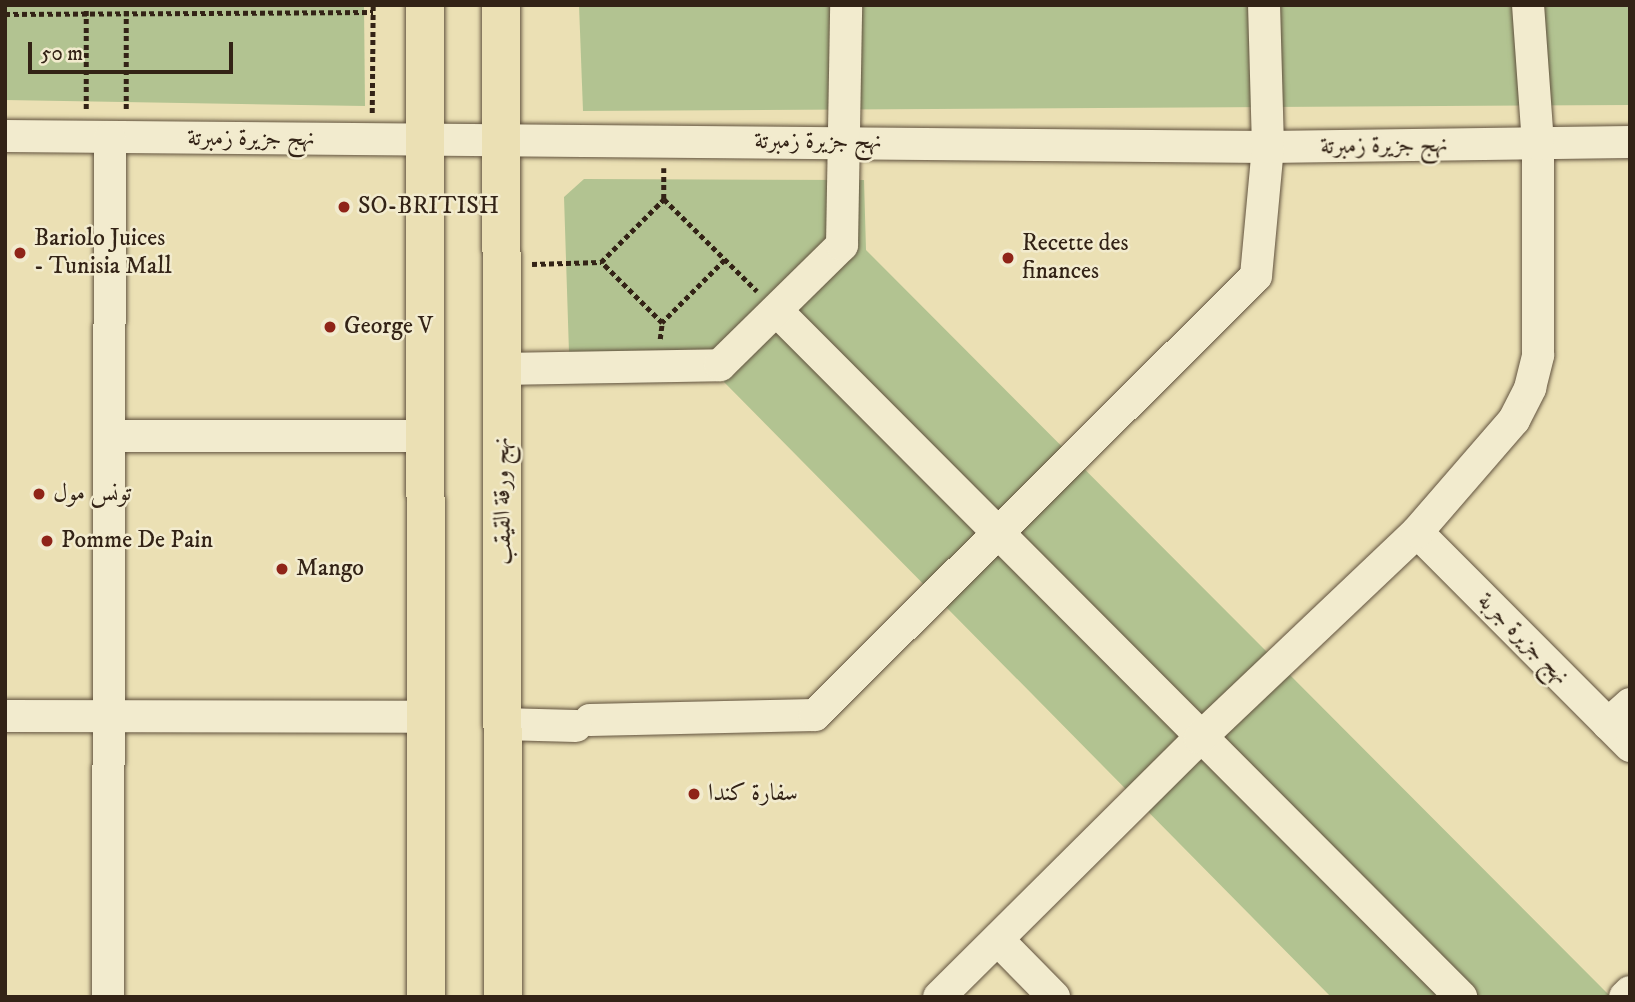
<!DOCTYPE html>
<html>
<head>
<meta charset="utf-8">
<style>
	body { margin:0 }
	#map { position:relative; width:1635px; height:1002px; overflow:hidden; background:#ebe0b4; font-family:"IM FELL DW Pica",Amiri,serif }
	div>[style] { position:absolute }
	.green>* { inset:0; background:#b2c391 }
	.path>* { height:4.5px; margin-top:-2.25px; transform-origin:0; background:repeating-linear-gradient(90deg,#332316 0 5px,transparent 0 8.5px) }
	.roads { filter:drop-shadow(0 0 2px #61523e) drop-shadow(0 0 2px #61523e) }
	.minor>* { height:32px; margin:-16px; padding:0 16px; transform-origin:16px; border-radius:16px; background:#f2ebce }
	.major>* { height:38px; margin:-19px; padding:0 19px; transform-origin:19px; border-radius:19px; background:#ebe0b4 }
	.dots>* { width:19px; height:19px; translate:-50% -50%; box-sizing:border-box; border:4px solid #f2ebce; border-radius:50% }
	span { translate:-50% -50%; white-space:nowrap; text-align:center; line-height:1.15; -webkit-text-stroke:5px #f2ebce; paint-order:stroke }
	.street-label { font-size:24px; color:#332316 }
	.poi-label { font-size:24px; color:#332316 }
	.left { translate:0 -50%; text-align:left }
	.frame { position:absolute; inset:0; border:7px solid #332316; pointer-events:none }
	.scale { position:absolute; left:28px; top:42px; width:205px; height:32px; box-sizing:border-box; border:4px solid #332316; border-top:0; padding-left:9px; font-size:21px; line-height:24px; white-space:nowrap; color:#332316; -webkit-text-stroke:5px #f2ebce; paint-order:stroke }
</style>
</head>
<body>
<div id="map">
	<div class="green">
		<i style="clip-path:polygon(5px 5px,364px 5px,365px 106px,5px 100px)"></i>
		<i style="clip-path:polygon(579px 5px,1630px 5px,1630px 105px,583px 111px)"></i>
		<i style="clip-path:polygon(584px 179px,864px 180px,866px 250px,1611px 997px,1331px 997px,723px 381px,570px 384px,564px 197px)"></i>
	</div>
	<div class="path">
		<i style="left:5px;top:14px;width:368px;rotate:-0.3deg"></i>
		<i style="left:86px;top:109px;width:104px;rotate:-90deg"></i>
		<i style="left:126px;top:109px;width:104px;rotate:-90deg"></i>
		<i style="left:372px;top:113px;width:108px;rotate:-89.5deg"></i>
		<i style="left:664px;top:168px;width:31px;rotate:90deg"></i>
		<i style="left:725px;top:260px;width:89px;rotate:135deg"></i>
		<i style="left:662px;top:323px;width:86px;rotate:-135deg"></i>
		<i style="left:601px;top:262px;width:89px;rotate:-45deg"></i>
		<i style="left:664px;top:199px;width:131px;rotate:44.7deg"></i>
		<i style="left:532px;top:264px;width:69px;rotate:-1.7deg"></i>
		<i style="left:660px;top:339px;width:16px;rotate:-83deg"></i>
	</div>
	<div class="roads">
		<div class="minor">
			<i style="left:5px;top:136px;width:1263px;rotate:0.5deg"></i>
			<i style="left:1268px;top:147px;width:362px;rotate:-0.8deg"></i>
			<i style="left:777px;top:311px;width:969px;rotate:45.08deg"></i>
			<i style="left:501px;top:369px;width:219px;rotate:-1deg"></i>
			<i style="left:720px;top:365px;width:171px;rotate:-44.5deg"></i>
			<i style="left:842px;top:245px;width:240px;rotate:-89deg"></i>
			<i style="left:110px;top:436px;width:315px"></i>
			<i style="left:1417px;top:532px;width:302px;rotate:45.1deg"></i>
			<i style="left:5px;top:716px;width:420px;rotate:0.1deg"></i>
			<i style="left:590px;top:720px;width:225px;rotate:-1.3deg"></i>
			<i style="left:815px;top:715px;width:622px;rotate:-44.87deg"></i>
			<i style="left:1256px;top:276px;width:130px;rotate:-84.7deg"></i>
			<i style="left:1268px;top:147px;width:142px;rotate:-91.6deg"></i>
			<i style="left:502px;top:724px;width:74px;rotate:1.5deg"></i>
			<i style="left:1608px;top:724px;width:30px;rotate:-42deg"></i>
			<i style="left:998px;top:940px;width:80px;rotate:45.5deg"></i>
			<i style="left:108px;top:997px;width:858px;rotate:-89.87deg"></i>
			<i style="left:939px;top:997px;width:368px;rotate:-44.8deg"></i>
			<i style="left:1200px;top:738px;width:299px;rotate:-43.5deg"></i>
			<i style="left:1417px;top:532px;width:148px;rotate:-49.1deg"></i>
			<i style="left:1514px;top:420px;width:36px;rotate:-63deg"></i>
			<i style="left:1530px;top:388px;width:34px;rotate:-76deg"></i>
			<i style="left:1538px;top:355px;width:211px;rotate:-90deg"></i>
			<i style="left:1538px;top:144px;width:139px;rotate:-94.1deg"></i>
			<i style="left:1625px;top:997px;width:7px;rotate:-45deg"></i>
		</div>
		<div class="major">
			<i style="left:425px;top:5px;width:992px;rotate:89.94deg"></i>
			<i style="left:501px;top:5px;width:992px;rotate:89.88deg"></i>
		</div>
	</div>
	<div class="dots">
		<i style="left:344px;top:207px;background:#8f2418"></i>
		<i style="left:20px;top:253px;background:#8f2418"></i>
		<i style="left:1008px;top:258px;background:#8f2418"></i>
		<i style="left:330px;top:327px;background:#8f2418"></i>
		<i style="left:39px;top:494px;background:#8f2418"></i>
		<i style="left:47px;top:541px;background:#8f2418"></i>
		<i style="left:282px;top:569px;background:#8f2418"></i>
		<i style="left:694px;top:794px;background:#8f2418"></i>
	</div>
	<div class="street-label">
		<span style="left:251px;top:139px">نهج جزيرة زمبرتة</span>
		<span style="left:818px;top:142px">نهج جزيرة زمبرتة</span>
		<span style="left:1384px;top:146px;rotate:-1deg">نهج جزيرة زمبرتة</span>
		<span style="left:503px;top:501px;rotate:-91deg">نهج ورقة القيقب</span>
		<span style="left:1523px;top:639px;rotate:45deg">نهج جزيرة جربة</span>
	</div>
	<div class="poi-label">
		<span class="left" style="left:358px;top:207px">SO-BRITISH</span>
		<span class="left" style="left:34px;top:253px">Bariolo Juices<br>- Tunisia Mall</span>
		<span class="left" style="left:1022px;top:258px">Recette des<br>finances</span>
		<span class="left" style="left:344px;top:327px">George V</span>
		<span class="left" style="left:53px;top:494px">تونس مول</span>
		<span class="left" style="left:61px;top:541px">Pomme De Pain</span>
		<span class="left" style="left:296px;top:569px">Mango</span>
		<span class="left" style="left:708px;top:794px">سفارة كندا</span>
	</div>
	<div class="frame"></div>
	<div class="scale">50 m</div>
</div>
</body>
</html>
